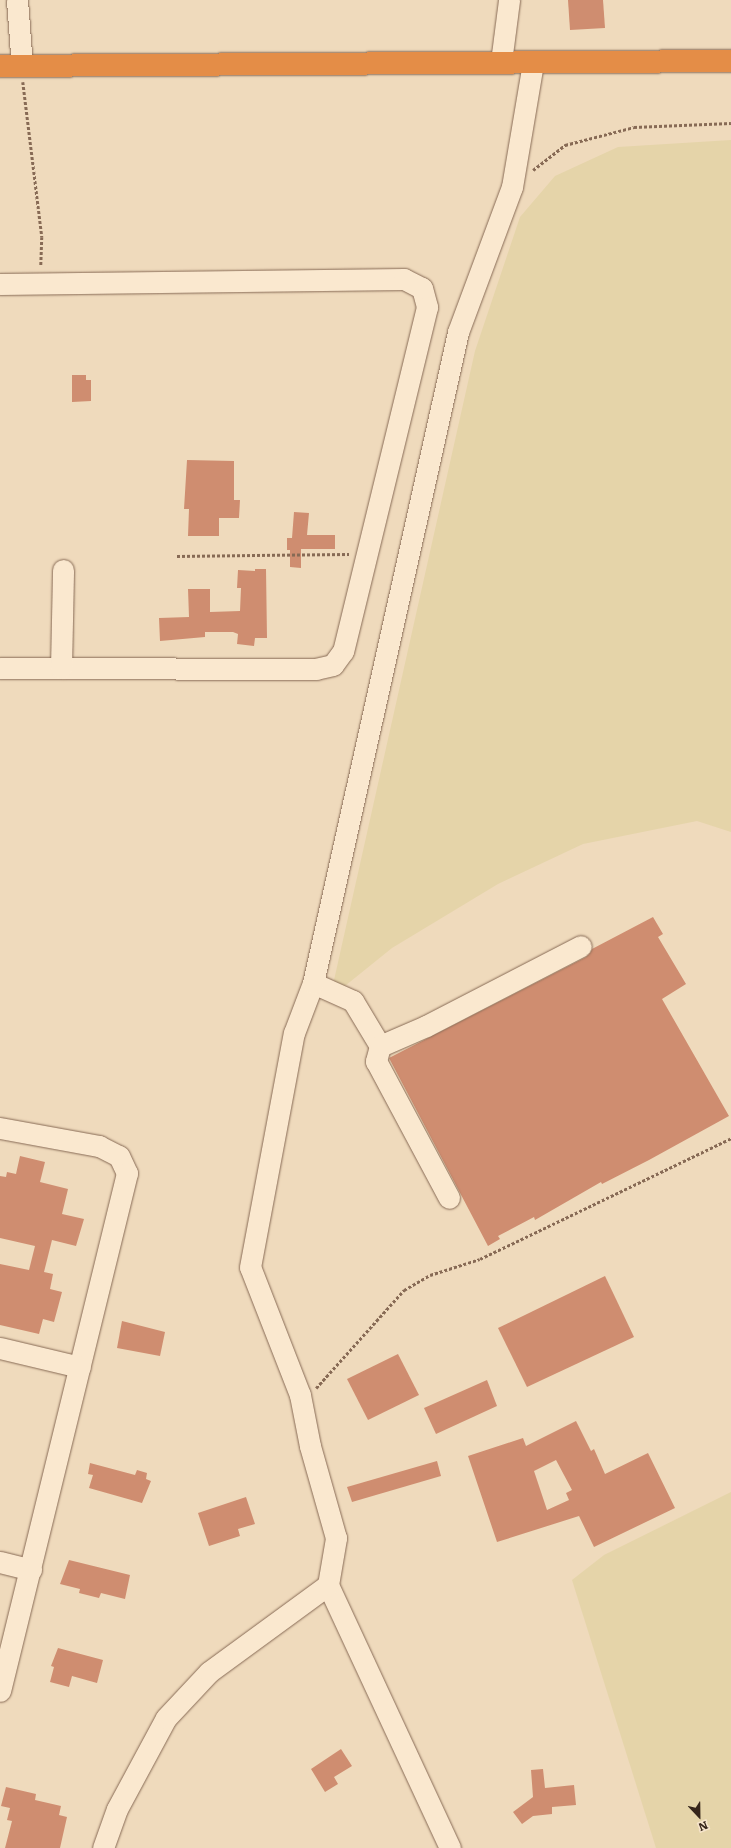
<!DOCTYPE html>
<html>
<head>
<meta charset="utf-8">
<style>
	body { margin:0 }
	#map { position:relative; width:731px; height:1848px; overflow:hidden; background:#efdabc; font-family:Literata,serif }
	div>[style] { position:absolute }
	.farmland>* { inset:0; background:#e5d4a9 }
	.building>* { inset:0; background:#cf8d70 }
	.path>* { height:2.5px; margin-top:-1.25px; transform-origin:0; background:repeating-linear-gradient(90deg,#876a55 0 3px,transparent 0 5px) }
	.roads { filter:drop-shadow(0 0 1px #876a55) drop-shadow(0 0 1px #876a55) }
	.minor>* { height:21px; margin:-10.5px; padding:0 10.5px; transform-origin:10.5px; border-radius:10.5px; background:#fae8cf }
	.highway>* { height:22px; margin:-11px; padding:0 11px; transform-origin:11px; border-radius:11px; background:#e48d47 }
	span { translate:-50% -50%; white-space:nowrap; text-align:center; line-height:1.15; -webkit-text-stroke:3px #f7e5cc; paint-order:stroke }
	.north { position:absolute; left:679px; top:1796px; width:40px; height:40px; -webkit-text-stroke:3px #f7e5cc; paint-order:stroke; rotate:158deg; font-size:11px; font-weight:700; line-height:16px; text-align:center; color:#36251a }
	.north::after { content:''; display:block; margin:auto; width:14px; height:18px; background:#36251a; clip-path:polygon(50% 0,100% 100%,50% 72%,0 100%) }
</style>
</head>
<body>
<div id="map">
	<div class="farmland">
		<i style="clip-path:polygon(731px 140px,731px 832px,697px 821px,583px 844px,498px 884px,392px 948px,330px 998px,475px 351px,520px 217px,555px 176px,618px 147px)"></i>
		<i style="clip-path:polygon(731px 1492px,731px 1848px,656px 1848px,572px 1580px,604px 1555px)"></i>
	</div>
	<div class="building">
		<i style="clip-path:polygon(568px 0,603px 0,605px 28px,570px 30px)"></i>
		<i style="clip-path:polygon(72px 375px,86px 375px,86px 380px,91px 380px,91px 401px,72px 402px)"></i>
		<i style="clip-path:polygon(187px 460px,234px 461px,234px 500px,240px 500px,239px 518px,219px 518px,219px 536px,188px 536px,189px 509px,184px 509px)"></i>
		<i style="clip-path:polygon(294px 512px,309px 513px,307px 535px,335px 535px,335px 549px,301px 549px,301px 568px,290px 567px,290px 550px,287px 550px,287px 538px,292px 538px)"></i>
		<i style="clip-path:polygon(255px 569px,266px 569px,267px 638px,255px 638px,254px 646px,237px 644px,238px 634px,233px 632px,205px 632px,205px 637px,160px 641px,159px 618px,189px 617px,188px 589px,210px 589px,210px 612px,240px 611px,241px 588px,237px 588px,238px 570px,255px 571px)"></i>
		<i style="clip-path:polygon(653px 917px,663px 934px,658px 937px,686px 984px,662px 999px,729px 1116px,649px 1160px,602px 1184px,601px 1182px,535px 1220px,534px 1217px,498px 1236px,500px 1239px,488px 1246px,389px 1058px,586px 957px,592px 949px)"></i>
		<i style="clip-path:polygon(20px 1156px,45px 1162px,40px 1182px,68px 1189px,62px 1214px,84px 1219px,76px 1246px,52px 1240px,44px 1272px,53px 1274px,50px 1289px,62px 1292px,54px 1322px,43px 1319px,39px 1334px,0 1325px,0 1264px,29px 1270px,35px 1246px,0 1238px,0 1176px,6px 1177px,7px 1172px,16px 1174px)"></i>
		<i style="clip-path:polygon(605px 1276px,634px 1337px,527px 1387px,498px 1328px)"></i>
		<i style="clip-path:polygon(122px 1321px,165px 1332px,160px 1356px,117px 1348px)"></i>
		<i style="clip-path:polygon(398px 1354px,419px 1395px,368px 1420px,347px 1379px)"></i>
		<i style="clip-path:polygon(487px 1380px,497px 1406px,436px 1434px,424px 1408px)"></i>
		<i style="clip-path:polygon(evenodd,576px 1421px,591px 1451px,594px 1449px,605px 1474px,648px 1453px,675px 1508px,594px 1547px,579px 1516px,497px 1542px,468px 1456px,523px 1438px,526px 1446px,576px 1421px,556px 1460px,572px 1490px,566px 1493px,569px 1500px,547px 1510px,534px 1471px,556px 1460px)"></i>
		<i style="clip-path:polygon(437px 1461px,441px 1476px,352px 1502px,347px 1487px)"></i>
		<i style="clip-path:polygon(90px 1463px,135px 1475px,137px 1470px,147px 1473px,146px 1479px,151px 1481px,142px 1503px,89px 1488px,93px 1475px,88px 1474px)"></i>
		<i style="clip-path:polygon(246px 1497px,255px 1524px,238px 1529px,240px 1536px,209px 1546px,198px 1513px)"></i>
		<i style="clip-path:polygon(69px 1560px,130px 1575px,125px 1599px,101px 1593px,99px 1598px,79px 1593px,80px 1589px,60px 1584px)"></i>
		<i style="clip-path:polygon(58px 1648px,103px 1660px,97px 1683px,72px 1676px,69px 1687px,50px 1682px,54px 1667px,51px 1666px)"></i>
		<i style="clip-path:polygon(341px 1749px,352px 1766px,334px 1777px,338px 1784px,325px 1792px,311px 1769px)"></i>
		<i style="clip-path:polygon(543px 1769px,545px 1788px,574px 1785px,576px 1805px,552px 1807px,552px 1814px,533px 1816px,522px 1824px,513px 1812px,533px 1797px,531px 1770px)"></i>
		<i style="clip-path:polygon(6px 1787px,36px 1794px,35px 1800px,61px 1806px,59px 1815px,67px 1817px,60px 1848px,5px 1848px,12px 1821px,7px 1820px,10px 1808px,1px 1806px)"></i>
	</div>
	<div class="path">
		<i style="left:23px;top:82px;width:156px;rotate:83deg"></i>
		<i style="left:42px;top:237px;width:29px;rotate:92deg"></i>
		<i style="left:533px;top:170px;width:41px;rotate:-38deg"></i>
		<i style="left:565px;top:145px;width:71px;rotate:-14.6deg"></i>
		<i style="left:634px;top:127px;width:97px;rotate:-2.4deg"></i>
		<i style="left:177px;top:556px;width:172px;rotate:-0.7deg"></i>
		<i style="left:316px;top:1388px;width:132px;rotate:-48.1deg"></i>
		<i style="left:404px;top:1290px;width:30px;rotate:-30deg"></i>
		<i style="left:430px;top:1275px;width:52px;rotate:-17.7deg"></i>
		<i style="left:480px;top:1259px;width:279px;rotate:-25.7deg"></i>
	</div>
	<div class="roads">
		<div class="minor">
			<i style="left:17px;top:0;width:66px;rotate:85.7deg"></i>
			<i style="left:501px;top:62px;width:63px;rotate:-82.6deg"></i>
			<i style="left:0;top:284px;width:404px;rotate:-0.7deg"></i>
			<i style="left:404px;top:279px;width:20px;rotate:27deg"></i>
			<i style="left:422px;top:288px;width:20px;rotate:75deg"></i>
			<i style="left:427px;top:307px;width:354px;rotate:103.7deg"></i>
			<i style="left:343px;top:651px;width:17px;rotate:126deg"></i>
			<i style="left:333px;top:665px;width:17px;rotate:167deg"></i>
			<i style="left:316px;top:669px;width:316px;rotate:-179.8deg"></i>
			<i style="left:61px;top:668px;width:98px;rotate:-88.8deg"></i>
			<i style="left:313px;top:983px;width:44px;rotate:24.2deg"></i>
			<i style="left:353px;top:1001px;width:52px;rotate:59deg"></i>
			<i style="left:380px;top:1046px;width:16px;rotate:105deg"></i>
			<i style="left:376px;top:1061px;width:155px;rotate:61.9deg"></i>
			<i style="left:380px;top:1046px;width:50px;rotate:-23.5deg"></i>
			<i style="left:426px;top:1026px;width:174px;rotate:-27.3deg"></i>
			<i style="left:0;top:1128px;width:101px;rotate:10.3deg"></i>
			<i style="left:99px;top:1146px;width:22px;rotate:27deg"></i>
			<i style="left:119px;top:1156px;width:19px;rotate:65deg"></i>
			<i style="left:127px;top:1173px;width:533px;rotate:103.78deg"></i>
			<i style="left:0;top:1348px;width:82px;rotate:13.4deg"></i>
			<i style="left:0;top:1562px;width:32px;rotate:14deg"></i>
			<i style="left:328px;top:1585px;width:290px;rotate:65.1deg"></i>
			<i style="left:103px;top:1848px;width:41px;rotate:-70.3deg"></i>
			<i style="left:117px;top:1809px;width:103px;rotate:-61.7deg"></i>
			<i style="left:166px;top:1718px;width:63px;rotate:-46.9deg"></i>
			<i style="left:209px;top:1672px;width:147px;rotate:-36.2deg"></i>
			<i style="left:328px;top:1585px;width:48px;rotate:-80.3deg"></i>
			<i style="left:336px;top:1538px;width:96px;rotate:-105.8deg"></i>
			<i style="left:310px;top:1446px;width:52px;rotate:-101.1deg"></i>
			<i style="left:300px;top:1395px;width:137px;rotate:-111.3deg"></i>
			<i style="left:250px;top:1267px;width:238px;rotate:-79.4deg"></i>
			<i style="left:294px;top:1033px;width:53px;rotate:-69.2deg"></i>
			<i style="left:313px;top:983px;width:667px;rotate:-77.44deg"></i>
			<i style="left:458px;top:332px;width:155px;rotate:-69.6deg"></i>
			<i style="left:512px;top:187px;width:126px;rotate:-80.4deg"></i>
		</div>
		<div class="highway">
			<i style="left:0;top:66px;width:731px;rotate:-0.39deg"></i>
		</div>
	</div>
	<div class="north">N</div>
</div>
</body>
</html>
